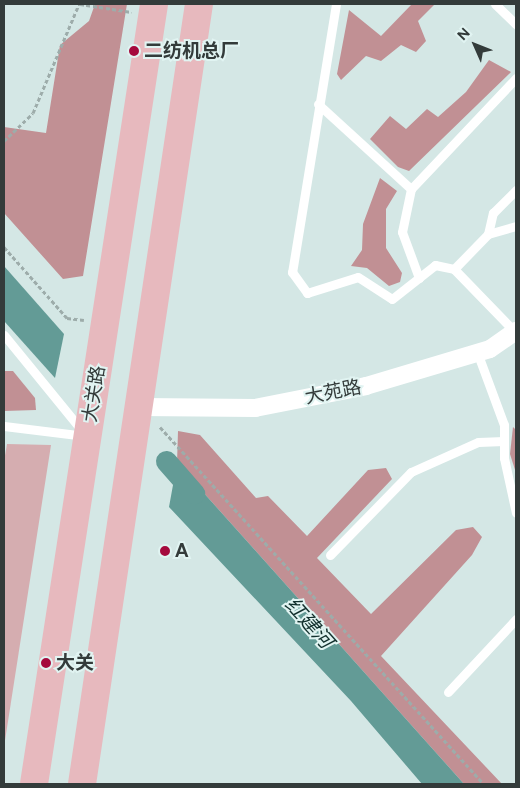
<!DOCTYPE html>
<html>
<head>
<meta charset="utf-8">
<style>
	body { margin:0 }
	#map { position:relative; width:520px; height:788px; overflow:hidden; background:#d4e7e5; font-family:Figtree,"Noto Sans SC",sans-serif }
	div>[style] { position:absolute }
	.green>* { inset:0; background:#d5adb0 }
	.forest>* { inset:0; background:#c19094 }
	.water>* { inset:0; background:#639b96 }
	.canal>* { height:21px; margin:-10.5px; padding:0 10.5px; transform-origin:10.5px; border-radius:10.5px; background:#639b96 }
	.path>* { height:3px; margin-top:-1.5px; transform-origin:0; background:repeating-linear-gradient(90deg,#9dacaa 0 4px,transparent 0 6.5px) }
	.service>* { height:9px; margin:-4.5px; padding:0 4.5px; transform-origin:4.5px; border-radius:4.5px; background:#fff }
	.minor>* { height:18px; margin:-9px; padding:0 9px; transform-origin:9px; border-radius:9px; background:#fff }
	.primary>* { height:28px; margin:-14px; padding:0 14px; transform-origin:14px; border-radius:14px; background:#e7b9be }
	.dots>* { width:14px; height:14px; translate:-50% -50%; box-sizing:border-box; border:2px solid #e1f4f2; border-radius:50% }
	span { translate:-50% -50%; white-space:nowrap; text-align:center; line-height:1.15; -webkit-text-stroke:4px #e1f4f2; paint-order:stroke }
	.poi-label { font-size:19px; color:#333b3a; font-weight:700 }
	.left { translate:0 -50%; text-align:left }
	.street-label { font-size:19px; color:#333b3a }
	.water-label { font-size:20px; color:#12302d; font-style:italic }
	.frame { position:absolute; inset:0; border:5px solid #333b3a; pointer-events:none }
	.north { position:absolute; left:450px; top:20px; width:50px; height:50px; -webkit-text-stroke:4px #e1f4f2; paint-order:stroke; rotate:314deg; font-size:14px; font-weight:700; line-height:20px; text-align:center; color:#333b3a }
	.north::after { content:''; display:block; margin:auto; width:18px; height:22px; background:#333b3a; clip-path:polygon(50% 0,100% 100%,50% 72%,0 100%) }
</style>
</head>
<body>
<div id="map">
	<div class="green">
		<i style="clip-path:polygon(7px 444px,51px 445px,4px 747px,4px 461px)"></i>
	</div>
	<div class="forest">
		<i style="clip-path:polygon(95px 4px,127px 4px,83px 276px,63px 279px,4px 213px,4px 127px,46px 133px,60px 45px,89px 21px)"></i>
		<i style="clip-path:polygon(412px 4px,435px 4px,418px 21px,426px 41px,416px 52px,401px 45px,381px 61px,366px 56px,341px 80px,337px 74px,349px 10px,381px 36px)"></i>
		<i style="clip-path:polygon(489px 60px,511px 72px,409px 171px,398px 167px,370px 139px,390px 116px,406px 129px,427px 109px,438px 117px,466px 92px)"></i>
		<i style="clip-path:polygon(380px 178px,397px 191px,386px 209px,386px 248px,402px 273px,400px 282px,389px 286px,367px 268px,351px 266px,362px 250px,363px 224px)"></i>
		<i style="clip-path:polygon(4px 371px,13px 371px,35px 398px,36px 410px,4px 411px)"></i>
		<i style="clip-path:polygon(513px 427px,516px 430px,516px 473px,510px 454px)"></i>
		<i style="clip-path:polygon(178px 431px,200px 435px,256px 498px,268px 496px,307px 536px,368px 470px,386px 468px,392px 479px,317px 558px,371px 614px,456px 530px,473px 527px,482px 537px,472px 555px,381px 656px,502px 784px,464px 784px,177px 463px)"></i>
	</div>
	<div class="water">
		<i style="clip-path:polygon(4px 266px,64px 334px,55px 378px,4px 321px)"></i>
		<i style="clip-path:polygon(177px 463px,464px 784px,422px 784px,351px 701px,169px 507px)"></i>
	</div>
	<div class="canal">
		<i style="left:166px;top:461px;width:43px;rotate:48.8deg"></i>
	</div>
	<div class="path">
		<i style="left:80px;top:4px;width:52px;rotate:8.9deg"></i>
		<i style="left:4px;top:141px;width:40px;rotate:-44deg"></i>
		<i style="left:33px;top:113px;width:118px;rotate:-67.1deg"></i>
		<i style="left:4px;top:247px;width:95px;rotate:48.4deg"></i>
		<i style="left:67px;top:318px;width:17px;rotate:7deg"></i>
		<i style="left:160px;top:427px;width:482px;rotate:47.8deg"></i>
	</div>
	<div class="service">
		<i style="left:336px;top:4px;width:272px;rotate:99.3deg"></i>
		<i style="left:292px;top:272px;width:26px;rotate:54deg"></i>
		<i style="left:307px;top:293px;width:53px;rotate:-17.4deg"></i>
		<i style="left:358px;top:277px;width:40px;rotate:32.9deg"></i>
		<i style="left:392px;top:299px;width:55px;rotate:-38.3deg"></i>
		<i style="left:435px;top:265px;width:19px;rotate:12deg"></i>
		<i style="left:454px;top:269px;width:88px;rotate:45.9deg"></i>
		<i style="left:495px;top:4px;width:29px;rotate:44deg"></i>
		<i style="left:318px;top:104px;width:126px;rotate:42.4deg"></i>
		<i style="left:488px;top:234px;width:29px;rotate:-16deg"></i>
		<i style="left:454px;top:269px;width:49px;rotate:-45.8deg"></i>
		<i style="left:488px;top:234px;width:22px;rotate:-77deg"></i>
		<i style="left:493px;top:213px;width:33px;rotate:-45deg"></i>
		<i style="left:419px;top:278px;width:49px;rotate:-110.3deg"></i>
		<i style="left:402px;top:232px;width:44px;rotate:-78.2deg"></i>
		<i style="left:411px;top:189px;width:153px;rotate:-46.6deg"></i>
		<i style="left:4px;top:335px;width:125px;rotate:50.8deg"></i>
		<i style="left:477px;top:352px;width:78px;rotate:69.7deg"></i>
		<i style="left:504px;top:425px;width:33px;rotate:90deg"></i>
		<i style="left:504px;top:458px;width:56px;rotate:77.7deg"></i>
		<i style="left:4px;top:426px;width:82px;rotate:7deg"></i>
		<i style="left:330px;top:555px;width:116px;rotate:-45.7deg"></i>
		<i style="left:411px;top:472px;width:73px;rotate:-24.1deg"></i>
		<i style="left:478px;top:442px;width:26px;rotate:-2deg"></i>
		<i style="left:448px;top:692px;width:100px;rotate:-47deg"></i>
	</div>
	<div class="minor">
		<i style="left:140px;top:407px;width:115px;rotate:0.5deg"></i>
		<i style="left:255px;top:408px;width:113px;rotate:-11.2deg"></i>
		<i style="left:366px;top:386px;width:129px;rotate:-16.6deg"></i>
		<i style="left:490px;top:349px;width:32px;rotate:-35deg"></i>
	</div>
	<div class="primary">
		<i style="left:34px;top:784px;width:789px;rotate:-81.25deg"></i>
		<i style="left:82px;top:784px;width:789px;rotate:-81.47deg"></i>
	</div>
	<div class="dots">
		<i style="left:134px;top:51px;background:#a50a3d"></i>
		<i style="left:165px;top:551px;background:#a50a3d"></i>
		<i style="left:46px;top:663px;background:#a50a3d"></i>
	</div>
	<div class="poi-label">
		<span class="left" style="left:144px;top:51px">二纺机总厂</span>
		<span class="left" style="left:175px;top:551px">A</span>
		<span class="left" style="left:56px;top:663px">大关</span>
	</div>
	<div class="street-label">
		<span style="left:333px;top:392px;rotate:-11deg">大苑路</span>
		<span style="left:94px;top:394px;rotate:-81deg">大关路</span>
	</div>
	<div class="water-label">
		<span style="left:309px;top:623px;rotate:48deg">红建河</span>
	</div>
	<div class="frame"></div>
	<div class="north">N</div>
</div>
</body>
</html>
